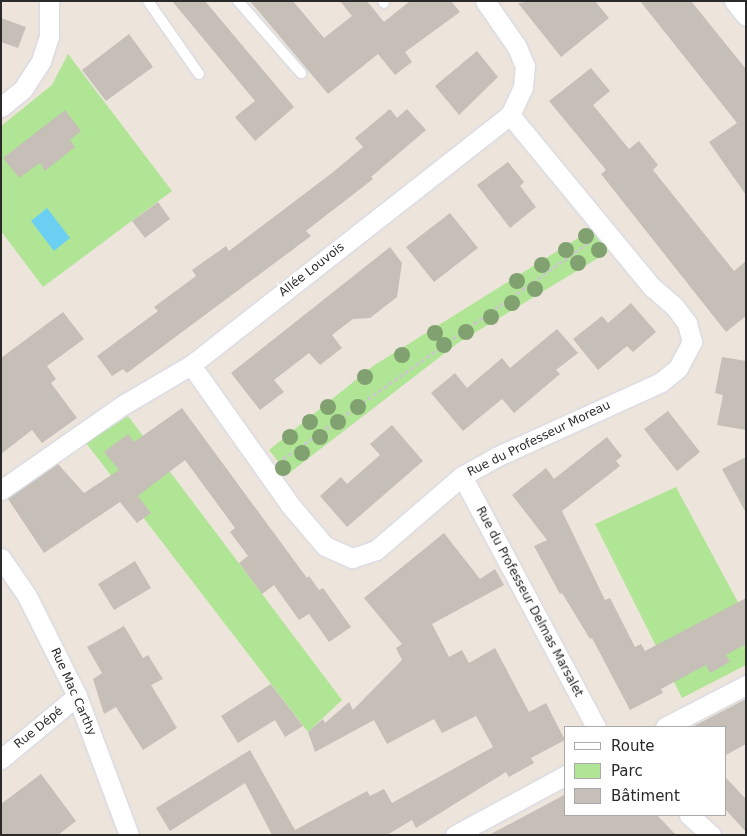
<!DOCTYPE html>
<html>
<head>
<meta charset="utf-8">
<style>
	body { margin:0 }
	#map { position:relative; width:747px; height:836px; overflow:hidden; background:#ede5dc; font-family:"DejaVu Sans",sans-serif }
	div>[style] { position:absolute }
	.green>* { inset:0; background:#b1e596 }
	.water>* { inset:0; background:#6bcff2 }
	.building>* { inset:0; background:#c5bfb8 }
	.path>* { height:3px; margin-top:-1.5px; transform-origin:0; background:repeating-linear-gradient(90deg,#c8c8c8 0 4px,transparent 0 6.5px) }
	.roads { filter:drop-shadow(0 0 1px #d1d5e4) drop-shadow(0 0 1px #d1d5e4) }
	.service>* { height:10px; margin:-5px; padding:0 5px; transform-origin:5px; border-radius:5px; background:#fff }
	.minor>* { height:19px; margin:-9.5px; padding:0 9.5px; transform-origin:9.5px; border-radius:9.5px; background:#fff }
	.trees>* { width:16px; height:16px; margin:-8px; border-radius:50%; background:#81a170 }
	span { translate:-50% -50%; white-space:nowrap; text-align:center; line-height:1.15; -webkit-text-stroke:5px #fff; paint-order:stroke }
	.street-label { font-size:12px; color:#2a2a2a }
	.frame { position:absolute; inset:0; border:2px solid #2a2a2a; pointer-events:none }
	.legend { position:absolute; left:564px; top:726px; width:162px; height:90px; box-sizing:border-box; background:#fff; border:1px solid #aaa; margin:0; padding:6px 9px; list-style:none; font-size:15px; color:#2a2a2a }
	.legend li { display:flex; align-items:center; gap:10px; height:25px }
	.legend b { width:25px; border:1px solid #aaa }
</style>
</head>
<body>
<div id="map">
	<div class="green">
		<i style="clip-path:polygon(68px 54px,172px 191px,43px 287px,1px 231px,1px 126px,52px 85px)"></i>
		<i style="clip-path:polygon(591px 230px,608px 252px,458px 343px,288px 474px,269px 450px,373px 366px)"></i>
		<i style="clip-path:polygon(128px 416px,342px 700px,308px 732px,86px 443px)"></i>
		<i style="clip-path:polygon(676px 487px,746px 617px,746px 665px,682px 698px,595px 524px)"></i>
	</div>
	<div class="water">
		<i style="clip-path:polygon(47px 208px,70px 238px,54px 251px,31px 221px)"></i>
	</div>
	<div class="building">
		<i style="clip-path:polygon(172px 1px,205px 1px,294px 107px,255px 141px,235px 117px,255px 101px)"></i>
		<i style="clip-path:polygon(250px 1px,293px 1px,324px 38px,352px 16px,340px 1px,367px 1px,384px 22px,410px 1px,451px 1px,460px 12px,405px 52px,412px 62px,395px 75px,378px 54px,328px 94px)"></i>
		<i style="clip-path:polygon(535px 1px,595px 1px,609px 18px,561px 57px,518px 3px)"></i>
		<i style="clip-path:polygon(640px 1px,691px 1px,746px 69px,746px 195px,709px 142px,737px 123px)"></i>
		<i style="clip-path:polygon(1px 18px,26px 27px,18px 48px,1px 42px)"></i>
		<i style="clip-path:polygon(129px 34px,153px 67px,106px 101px,82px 70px)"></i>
		<i style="clip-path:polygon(477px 51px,498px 77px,459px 115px,435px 86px)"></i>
		<i style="clip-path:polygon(591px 68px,610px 91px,593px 105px,629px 149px,639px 141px,658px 165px,653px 170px,734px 271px,746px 261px,746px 316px,726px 332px,601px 174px,606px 170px,549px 101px)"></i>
		<i style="clip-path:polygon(390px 109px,397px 118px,407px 109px,426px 130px,371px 177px,373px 179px,306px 231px,311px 236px,127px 373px,123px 369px,112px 376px,97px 356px,158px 311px,154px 307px,196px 276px,192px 270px,226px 246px,229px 251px,332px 173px,363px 147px,355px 138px)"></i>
		<i style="clip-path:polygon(65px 110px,81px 131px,70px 140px,75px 147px,45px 171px,40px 163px,19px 178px,3px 158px)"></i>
		<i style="clip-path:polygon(508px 162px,524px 182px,520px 186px,536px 207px,510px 228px,477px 185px)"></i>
		<i style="clip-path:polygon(158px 202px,170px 219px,145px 238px,132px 221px)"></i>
		<i style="clip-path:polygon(450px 213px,478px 248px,434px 282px,406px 247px)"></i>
		<i style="clip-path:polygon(390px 247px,402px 263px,397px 297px,370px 318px,353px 319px,332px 335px,342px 348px,320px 365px,309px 353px,274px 380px,284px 392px,260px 410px,231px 373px)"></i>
		<i style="clip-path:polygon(631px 303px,656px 332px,633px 352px,627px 346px,598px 370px,573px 339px,602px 316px,608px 323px)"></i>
		<i style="clip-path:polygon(63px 312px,84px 339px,47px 366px,56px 379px,51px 383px,77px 418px,42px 443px,32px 430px,1px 454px,1px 358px)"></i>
		<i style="clip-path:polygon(557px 329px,578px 353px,556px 370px,560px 374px,514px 413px,502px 399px,463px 431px,431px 393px,455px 373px,467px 388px,502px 358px,510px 368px)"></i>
		<i style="clip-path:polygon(722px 357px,746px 361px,746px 430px,717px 425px,723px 395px,715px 393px)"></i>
		<i style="clip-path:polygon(182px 408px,307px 578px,309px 576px,319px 590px,323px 588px,351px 627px,329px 642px,309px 614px,299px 620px,274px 585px,262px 594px,239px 563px,248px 556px,230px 532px,235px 528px,185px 460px,138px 496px,151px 513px,137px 523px,120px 502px,44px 553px,8px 499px,58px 464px,84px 493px,119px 470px,104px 452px,128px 434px,134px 442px)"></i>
		<i style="clip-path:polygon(668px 411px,700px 452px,677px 471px,644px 429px)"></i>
		<i style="clip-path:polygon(392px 425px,423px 461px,347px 527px,320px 496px,341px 477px,347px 484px,380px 455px,370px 444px)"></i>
		<i style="clip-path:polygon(607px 437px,622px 456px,616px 461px,620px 466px,562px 511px,605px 600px,610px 598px,635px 647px,641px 644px,645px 651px,746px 598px,746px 644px,726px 655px,730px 662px,710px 673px,706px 665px,661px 689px,663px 693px,630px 710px,592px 638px,590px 639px,562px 593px,560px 594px,534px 546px,547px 540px,512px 495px,546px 468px,554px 479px)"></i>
		<i style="clip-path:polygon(746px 457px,746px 513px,722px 469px)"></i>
		<i style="clip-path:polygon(444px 533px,480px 579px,495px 569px,504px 585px,432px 624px,449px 657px,462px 650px,469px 663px,495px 648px,529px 712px,546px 703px,565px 740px,531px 758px,534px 763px,509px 777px,506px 772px,416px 828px,412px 820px,387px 835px,272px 835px,245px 783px,170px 831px,156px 808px,250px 750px,295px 830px,367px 791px,370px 796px,384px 789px,392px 803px,493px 747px,476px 716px,442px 733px,434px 719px,387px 744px,374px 720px,315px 752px,308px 732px,323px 719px,325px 723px,349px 702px,353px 710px,402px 660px,396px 648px,402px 644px,364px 598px)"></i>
		<i style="clip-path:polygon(135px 561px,151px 588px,114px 610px,98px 584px)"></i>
		<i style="clip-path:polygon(124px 626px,143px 658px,148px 655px,163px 679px,151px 685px,177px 728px,143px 750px,116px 707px,104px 714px,93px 679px,102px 673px,87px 647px)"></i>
		<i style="clip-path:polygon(271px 684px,303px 726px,285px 737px,275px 720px,238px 743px,221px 716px)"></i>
		<i style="clip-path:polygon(746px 699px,746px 744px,726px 755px,726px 727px,692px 727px)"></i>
		<i style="clip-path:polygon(41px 774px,76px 821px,58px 835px,1px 835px,1px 804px)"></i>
		<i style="clip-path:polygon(726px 778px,746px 799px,746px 832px,726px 810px)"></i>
		<i style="clip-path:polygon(566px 794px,566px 815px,657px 815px,676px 835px,489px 835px)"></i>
	</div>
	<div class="path">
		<i style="left:283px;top:459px;width:376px;rotate:-35.3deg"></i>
	</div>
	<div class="roads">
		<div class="service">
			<i style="left:148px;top:1px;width:89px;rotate:55.1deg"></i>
			<i style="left:238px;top:1px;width:96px;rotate:48.8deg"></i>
			<i style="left:383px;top:1px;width:2px;rotate:63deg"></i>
		</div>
		<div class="minor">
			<i style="left:734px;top:1px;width:19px;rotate:51deg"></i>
			<i style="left:1px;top:107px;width:28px;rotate:-39deg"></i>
			<i style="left:23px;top:89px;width:33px;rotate:-57deg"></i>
			<i style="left:41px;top:61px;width:25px;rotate:-72deg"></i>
			<i style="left:49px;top:37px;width:36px;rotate:-90deg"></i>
			<i style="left:191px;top:365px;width:171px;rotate:54.7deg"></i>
			<i style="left:290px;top:505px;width:54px;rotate:49.5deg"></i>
			<i style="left:325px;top:546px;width:30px;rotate:24deg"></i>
			<i style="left:352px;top:558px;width:25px;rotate:-18deg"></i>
			<i style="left:376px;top:550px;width:113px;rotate:-40.7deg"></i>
			<i style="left:462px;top:476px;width:39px;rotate:-29deg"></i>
			<i style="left:496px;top:457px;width:181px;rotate:-24.4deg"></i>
			<i style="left:661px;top:382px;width:22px;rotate:-39deg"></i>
			<i style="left:678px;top:368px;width:30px;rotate:-62deg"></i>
			<i style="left:692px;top:342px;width:20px;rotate:-105deg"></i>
			<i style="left:687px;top:323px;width:21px;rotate:-127deg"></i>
			<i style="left:674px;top:306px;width:30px;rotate:-139deg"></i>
			<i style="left:651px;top:286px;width:222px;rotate:-129.5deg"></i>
			<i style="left:462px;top:476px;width:285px;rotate:61.9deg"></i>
			<i style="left:1px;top:490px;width:149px;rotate:-34.9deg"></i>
			<i style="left:123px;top:405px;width:79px;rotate:-30.5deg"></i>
			<i style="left:191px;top:365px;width:405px;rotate:-38.1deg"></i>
			<i style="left:510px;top:115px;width:31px;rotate:-65deg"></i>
			<i style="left:523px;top:87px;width:21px;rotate:-85deg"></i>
			<i style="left:525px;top:66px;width:21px;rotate:-113deg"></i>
			<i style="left:517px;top:47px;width:56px;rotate:-124.8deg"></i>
			<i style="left:1px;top:558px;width:46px;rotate:55.6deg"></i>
			<i style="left:27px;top:596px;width:112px;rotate:63.4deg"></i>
			<i style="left:77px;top:696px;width:148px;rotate:69.5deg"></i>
			<i style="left:665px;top:727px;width:91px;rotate:-27.4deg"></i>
			<i style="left:1px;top:759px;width:99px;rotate:-39.7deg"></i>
			<i style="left:689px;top:815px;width:30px;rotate:42deg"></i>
			<i style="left:455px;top:835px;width:126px;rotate:-28.4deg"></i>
		</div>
	</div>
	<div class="trees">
		<i style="left:586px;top:236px"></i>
		<i style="left:566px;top:250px"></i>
		<i style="left:599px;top:250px"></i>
		<i style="left:578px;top:263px"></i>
		<i style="left:542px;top:265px"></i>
		<i style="left:517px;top:281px"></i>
		<i style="left:535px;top:289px"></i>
		<i style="left:512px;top:303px"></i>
		<i style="left:491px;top:317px"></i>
		<i style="left:466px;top:332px"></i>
		<i style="left:435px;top:333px"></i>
		<i style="left:444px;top:345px"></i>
		<i style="left:402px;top:355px"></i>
		<i style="left:365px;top:377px"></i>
		<i style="left:328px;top:407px"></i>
		<i style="left:358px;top:407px"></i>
		<i style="left:310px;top:422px"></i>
		<i style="left:338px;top:422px"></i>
		<i style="left:290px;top:437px"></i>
		<i style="left:320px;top:437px"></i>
		<i style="left:302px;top:453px"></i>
		<i style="left:283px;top:468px"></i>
	</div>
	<div class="street-label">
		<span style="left:312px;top:270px;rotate:-38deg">Allée Louvois</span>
		<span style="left:539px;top:439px;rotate:-26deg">Rue du Professeur Moreau</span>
		<span style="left:529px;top:602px;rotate:62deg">Rue du Professeur Delmas Marsalet</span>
		<span style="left:73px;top:692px;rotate:66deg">Rue Mac Carthy</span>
		<span style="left:39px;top:728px;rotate:-39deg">Rue Dépé</span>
	</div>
	<div class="frame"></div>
	<ul class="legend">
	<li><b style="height:6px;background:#fff"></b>Route</li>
	<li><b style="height:14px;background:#b1e596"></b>Parc</li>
	<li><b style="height:14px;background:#c5bfb8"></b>Bâtiment</li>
	</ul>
</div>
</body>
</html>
